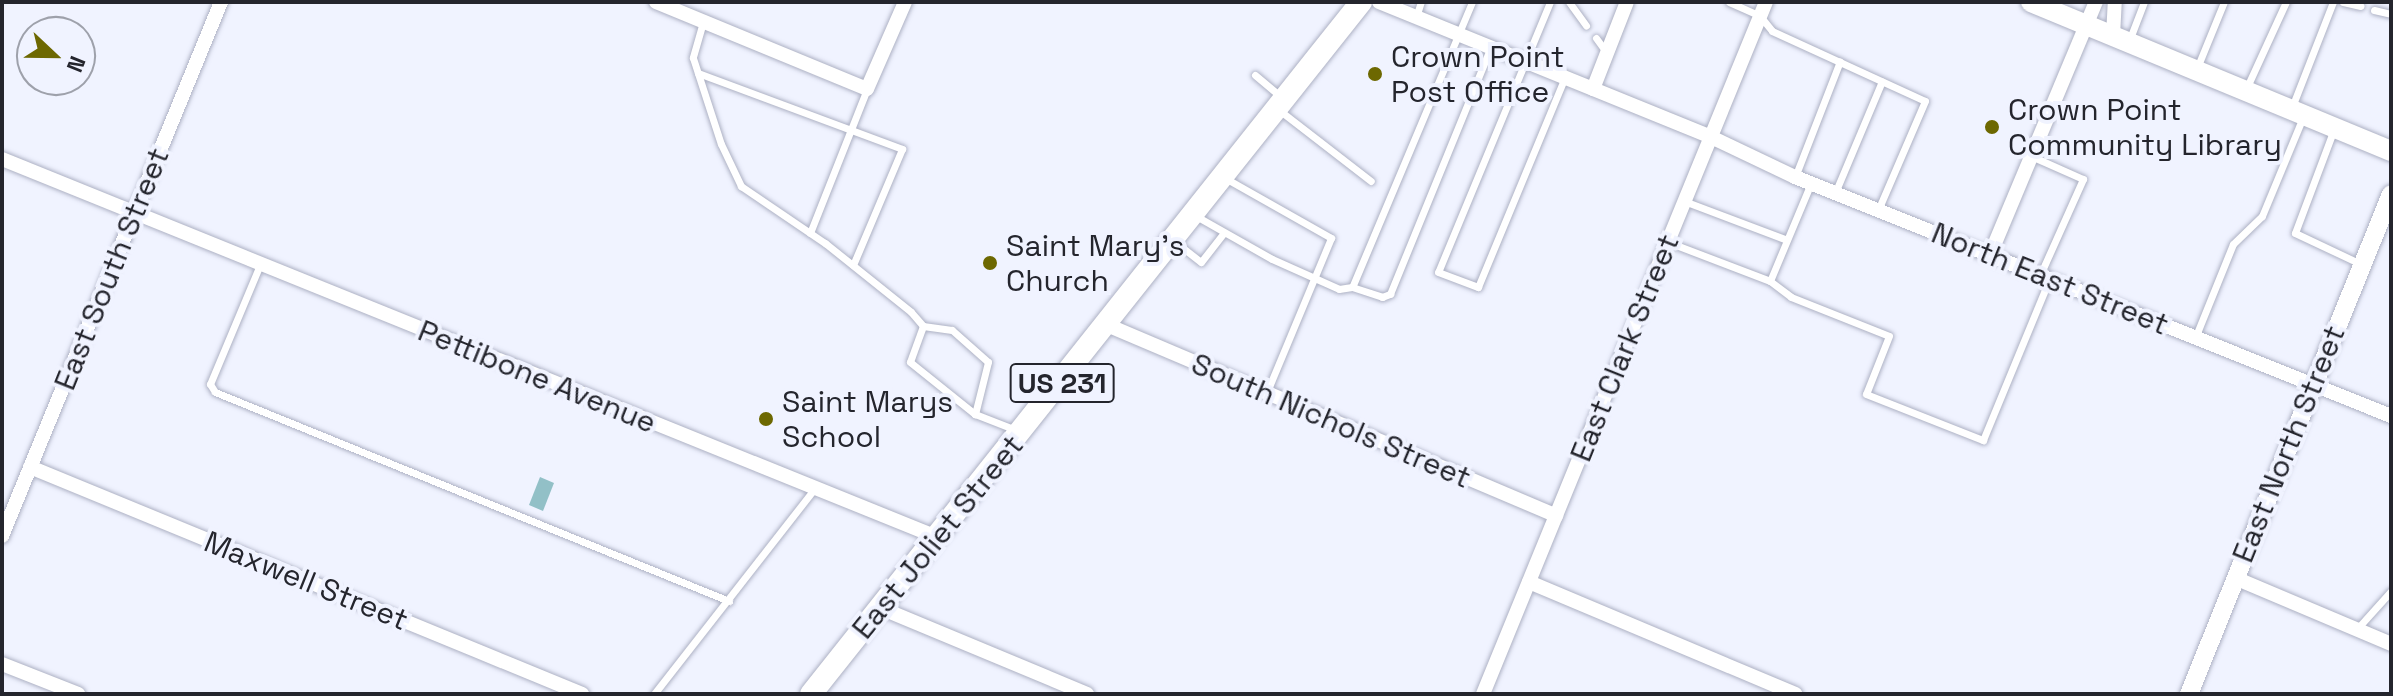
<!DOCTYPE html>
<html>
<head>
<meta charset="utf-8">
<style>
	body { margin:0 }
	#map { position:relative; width:2393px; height:696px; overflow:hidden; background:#f0f3ff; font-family:"Space Grotesk",sans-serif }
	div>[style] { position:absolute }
	.water>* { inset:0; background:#92c0c7 }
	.roads { filter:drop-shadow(0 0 2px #adb1c4) drop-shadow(0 0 2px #adb1c4) }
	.service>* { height:7px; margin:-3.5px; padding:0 3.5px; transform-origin:3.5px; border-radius:3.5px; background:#fff }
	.minor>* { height:14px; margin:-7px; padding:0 7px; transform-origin:7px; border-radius:7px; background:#fff }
	.tertiary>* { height:18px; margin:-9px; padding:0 9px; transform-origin:9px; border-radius:9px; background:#fff }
	.secondary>* { height:20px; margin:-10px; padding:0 10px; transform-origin:10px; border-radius:10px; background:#fff }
	.primary>* { height:22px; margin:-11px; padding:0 11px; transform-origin:11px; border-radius:11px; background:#fff }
	.dots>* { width:22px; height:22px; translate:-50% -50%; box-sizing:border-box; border:4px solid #f0f3ff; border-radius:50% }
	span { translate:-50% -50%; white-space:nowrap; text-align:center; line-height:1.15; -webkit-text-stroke:8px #f0f3ff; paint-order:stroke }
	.shield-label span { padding:2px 6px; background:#f0f3ff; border:2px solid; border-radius:6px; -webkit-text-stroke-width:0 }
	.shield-label { font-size:28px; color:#24252d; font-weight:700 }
	.poi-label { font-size:30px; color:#24252d }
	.left { translate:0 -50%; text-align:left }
	.street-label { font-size:30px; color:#24252d }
	.frame { position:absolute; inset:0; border:4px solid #24252d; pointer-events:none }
	.north { position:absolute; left:16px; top:16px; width:80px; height:80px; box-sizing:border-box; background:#f0f3ff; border:2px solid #9ea1ab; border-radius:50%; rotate:112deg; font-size:22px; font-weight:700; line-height:32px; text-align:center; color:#24252d }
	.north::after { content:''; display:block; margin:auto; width:28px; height:36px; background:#6d6801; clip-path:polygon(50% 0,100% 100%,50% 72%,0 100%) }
</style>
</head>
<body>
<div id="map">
	<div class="water">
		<i style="clip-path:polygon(540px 477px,554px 483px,543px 511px,529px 505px)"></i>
	</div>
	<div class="roads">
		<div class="service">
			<i style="left:1472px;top:2px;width:309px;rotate:112.8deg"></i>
			<i style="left:1352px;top:287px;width:32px;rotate:18deg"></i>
			<i style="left:1382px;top:297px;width:9px;rotate:-21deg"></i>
			<i style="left:1390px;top:294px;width:267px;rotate:-67.8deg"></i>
			<i style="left:1550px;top:2px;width:292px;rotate:112.5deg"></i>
			<i style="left:1438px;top:272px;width:43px;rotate:20.6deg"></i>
			<i style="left:1478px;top:287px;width:227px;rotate:-67.5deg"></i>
			<i style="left:1569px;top:2px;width:29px;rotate:54deg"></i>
			<i style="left:1729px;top:2px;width:34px;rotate:24deg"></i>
			<i style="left:1760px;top:16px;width:19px;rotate:51deg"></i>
			<i style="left:1772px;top:31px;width:168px;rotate:24.6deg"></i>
			<i style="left:1925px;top:101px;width:119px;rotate:113.3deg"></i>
			<i style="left:2343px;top:2px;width:18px;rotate:13deg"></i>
			<i style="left:2374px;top:10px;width:17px;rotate:13deg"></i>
			<i style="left:1416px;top:17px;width:16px;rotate:-72deg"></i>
			<i style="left:703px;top:22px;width:37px;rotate:106deg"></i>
			<i style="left:693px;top:58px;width:90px;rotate:72deg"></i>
			<i style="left:721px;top:144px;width:47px;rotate:64.5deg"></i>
			<i style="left:741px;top:186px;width:102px;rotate:34.2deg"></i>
			<i style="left:825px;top:243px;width:110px;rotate:38.7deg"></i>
			<i style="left:911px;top:312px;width:18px;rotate:49deg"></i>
			<i style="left:923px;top:326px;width:38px;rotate:110deg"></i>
			<i style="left:910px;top:362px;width:83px;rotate:38.7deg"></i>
			<i style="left:975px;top:414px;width:44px;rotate:21.3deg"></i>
			<i style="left:1596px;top:38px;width:17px;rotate:54deg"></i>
			<i style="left:2129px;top:41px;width:42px;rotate:-69deg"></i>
			<i style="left:2197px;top:68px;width:71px;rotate:-67.8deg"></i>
			<i style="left:698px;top:73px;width:218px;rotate:20.4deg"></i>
			<i style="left:902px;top:149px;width:126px;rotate:112.9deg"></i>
			<i style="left:1255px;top:75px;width:35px;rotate:40deg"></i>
			<i style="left:2247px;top:87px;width:94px;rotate:-65.4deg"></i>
			<i style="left:2292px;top:107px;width:113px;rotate:-68.7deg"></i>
			<i style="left:1279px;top:110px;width:116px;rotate:37.7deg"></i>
			<i style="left:2334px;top:129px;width:111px;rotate:110.6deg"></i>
			<i style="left:2295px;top:233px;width:73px;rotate:25.2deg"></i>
			<i style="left:2031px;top:156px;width:57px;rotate:23.9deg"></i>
			<i style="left:2083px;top:179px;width:105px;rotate:114.1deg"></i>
			<i style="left:1795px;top:177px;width:124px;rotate:-68.8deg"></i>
			<i style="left:1225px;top:178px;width:122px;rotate:29.5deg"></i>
			<i style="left:1331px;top:238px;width:169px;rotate:112.6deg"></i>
			<i style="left:1835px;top:193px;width:121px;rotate:-67.2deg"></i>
			<i style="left:1684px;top:201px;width:110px;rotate:20.7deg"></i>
			<i style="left:1196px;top:216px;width:87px;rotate:29.5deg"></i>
			<i style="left:1272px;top:259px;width:73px;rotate:24.1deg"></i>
			<i style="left:1339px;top:289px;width:13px;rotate:-9deg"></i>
			<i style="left:810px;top:233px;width:155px;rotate:-68.4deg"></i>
			<i style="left:1174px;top:241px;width:34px;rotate:38deg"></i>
			<i style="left:1201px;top:262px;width:36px;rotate:-52deg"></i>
			<i style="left:1668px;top:242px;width:109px;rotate:20.9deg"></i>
			<i style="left:1770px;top:281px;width:106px;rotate:-67.3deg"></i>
			<i style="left:259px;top:267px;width:127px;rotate:112.7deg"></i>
			<i style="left:210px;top:384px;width:9px;rotate:58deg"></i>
			<i style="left:215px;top:392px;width:555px;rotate:22.13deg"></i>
			<i style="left:1770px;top:281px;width:26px;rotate:37deg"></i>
			<i style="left:1791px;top:297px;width:105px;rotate:21.7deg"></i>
			<i style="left:1889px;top:336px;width:62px;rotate:111.6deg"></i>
			<i style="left:1866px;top:394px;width:126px;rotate:21.5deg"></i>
			<i style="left:1983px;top:440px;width:173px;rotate:-67.6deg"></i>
			<i style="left:923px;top:326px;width:29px;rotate:8deg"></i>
			<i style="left:952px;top:330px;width:48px;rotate:41.6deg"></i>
			<i style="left:988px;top:362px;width:54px;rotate:104deg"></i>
			<i style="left:2195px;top:338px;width:101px;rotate:-68deg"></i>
			<i style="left:2233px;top:244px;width:40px;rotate:-44deg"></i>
			<i style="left:2262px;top:216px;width:107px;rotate:-67.5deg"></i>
			<i style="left:2356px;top:630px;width:52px;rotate:-48.1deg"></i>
			<i style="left:654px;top:694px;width:261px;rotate:-52deg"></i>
		</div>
		<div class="minor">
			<i style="left:656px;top:2px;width:228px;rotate:22.4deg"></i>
			<i style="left:867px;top:89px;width:95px;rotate:-66.4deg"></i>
			<i style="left:1379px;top:2px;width:358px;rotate:22.1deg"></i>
			<i style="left:1711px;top:137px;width:93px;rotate:25.5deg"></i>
			<i style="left:1795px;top:177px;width:642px;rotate:21.85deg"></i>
			<i style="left:2113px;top:36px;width:34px;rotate:-87deg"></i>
			<i style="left:1593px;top:89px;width:93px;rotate:-68.7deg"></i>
			<i style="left:2px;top:159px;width:1011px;rotate:22.02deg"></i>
			<i style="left:1990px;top:255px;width:274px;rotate:-67.3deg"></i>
			<i style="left:1107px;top:325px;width:488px;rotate:23deg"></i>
			<i style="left:30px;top:467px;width:597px;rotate:22.35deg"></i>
			<i style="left:2px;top:536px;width:577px;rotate:-67.7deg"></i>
			<i style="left:2235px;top:578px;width:169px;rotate:22.9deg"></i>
			<i style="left:1529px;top:582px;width:289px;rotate:22.8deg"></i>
			<i style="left:883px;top:609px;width:221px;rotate:22.6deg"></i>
			<i style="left:2px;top:664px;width:82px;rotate:21.5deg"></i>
			<i style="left:1483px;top:694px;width:748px;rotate:-67.76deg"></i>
		</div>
		<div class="tertiary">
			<i style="left:2189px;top:694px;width:539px;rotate:-68deg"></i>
		</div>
		<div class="secondary">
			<i style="left:2031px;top:2px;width:390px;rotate:22.5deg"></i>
		</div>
		<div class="primary">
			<i style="left:811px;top:694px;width:884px;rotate:-51.52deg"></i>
		</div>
	</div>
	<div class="dots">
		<i style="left:1375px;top:74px;background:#6d6801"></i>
		<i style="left:1992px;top:127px;background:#6d6801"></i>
		<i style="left:990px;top:263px;background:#6d6801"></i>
		<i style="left:766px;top:419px;background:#6d6801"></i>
	</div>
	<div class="shield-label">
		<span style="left:1062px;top:383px">US 231</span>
	</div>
	<div class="poi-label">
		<span class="left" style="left:1391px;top:74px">Crown Point<br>Post Office</span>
		<span class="left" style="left:2008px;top:127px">Crown Point<br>Community Library</span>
		<span class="left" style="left:1006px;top:263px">Saint Mary's<br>Church</span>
		<span class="left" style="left:782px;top:419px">Saint Marys<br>School</span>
	</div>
	<div class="street-label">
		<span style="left:112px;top:269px;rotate:-68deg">East South Street</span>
		<span style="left:2050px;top:279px;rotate:22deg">North East Street</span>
		<span style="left:1625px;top:348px;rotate:-68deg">East Clark Street</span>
		<span style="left:537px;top:377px;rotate:22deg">Pettibone Avenue</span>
		<span style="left:1331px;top:421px;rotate:23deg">South Nichols Street</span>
		<span style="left:2289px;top:444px;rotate:-68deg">East North Street</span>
		<span style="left:938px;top:537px;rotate:-51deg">East Joliet Street</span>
		<span style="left:306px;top:581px;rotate:22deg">Maxwell Street</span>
	</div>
	<div class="frame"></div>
	<div class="north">N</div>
</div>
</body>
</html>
